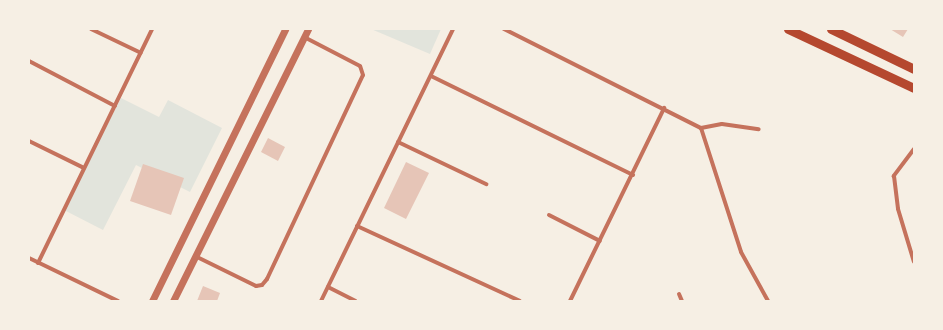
<!DOCTYPE html>
<html>
<head>
<meta charset="utf-8">
<style>
	body { margin:0 }
	#map { position:relative; width:943px; height:330px; overflow:hidden; background:#f6efe4; font-family:Signika,sans-serif }
	div>[style] { position:absolute }
	.green>* { inset:0; background:#e2e4dc }
	.building>* { inset:0; background:#e6c5b7 }
	.minor>* { height:4px; margin:-2px; padding:0 2px; transform-origin:2px; border-radius:2px; background:#c5725c }
	.tertiary>* { height:7px; margin:-3.5px; padding:0 3.5px; transform-origin:3.5px; border-radius:3.5px; background:#c5725c }
	.primary>* { height:9px; margin:-4.5px; padding:0 4.5px; transform-origin:4.5px; border-radius:4.5px; background:#b5482f }
	span { translate:-50% -50%; white-space:nowrap; text-align:center; line-height:1.15; -webkit-text-stroke:3px #f6efe4; paint-order:stroke }
	.frame { position:absolute; inset:0; border:30px solid #f6efe4; pointer-events:none }
</style>
</head>
<body>
<div id="map">
	<div class="green">
		<i style="clip-path:polygon(371px 29px,441px 29px,430px 54px)"></i>
		<i style="clip-path:polygon(121px 98px,159px 117px,168px 100px,222px 128px,190px 192px,136px 165px,103px 230px,64px 210px)"></i>
	</div>
	<div class="building">
		<i style="clip-path:polygon(890px 29px,908px 29px,903px 37px)"></i>
		<i style="clip-path:polygon(268px 138px,285px 147px,278px 161px,261px 152px)"></i>
		<i style="clip-path:polygon(406px 162px,429px 173px,406px 219px,384px 208px)"></i>
		<i style="clip-path:polygon(143px 164px,184px 178px,171px 215px,130px 201px)"></i>
		<i style="clip-path:polygon(203px 286px,220px 293px,217px 301px,197px 301px)"></i>
	</div>
	<div class="minor">
		<i style="left:91px;top:29px;width:55px;rotate:25.6deg"></i>
		<i style="left:504px;top:29px;width:220px;rotate:26.7deg"></i>
		<i style="left:701px;top:128px;width:21px;rotate:-11deg"></i>
		<i style="left:722px;top:124px;width:37px;rotate:8deg"></i>
		<i style="left:29px;top:61px;width:97px;rotate:27.6deg"></i>
		<i style="left:431px;top:76px;width:225px;rotate:26.1deg"></i>
		<i style="left:701px;top:128px;width:130px;rotate:72.1deg"></i>
		<i style="left:741px;top:252px;width:56px;rotate:61.1deg"></i>
		<i style="left:29px;top:141px;width:61px;rotate:26.1deg"></i>
		<i style="left:398px;top:142px;width:98px;rotate:25.5deg"></i>
		<i style="left:914px;top:149px;width:34px;rotate:127deg"></i>
		<i style="left:894px;top:176px;width:33px;rotate:83deg"></i>
		<i style="left:898px;top:209px;width:55px;rotate:73.2deg"></i>
		<i style="left:549px;top:215px;width:57px;rotate:27deg"></i>
		<i style="left:357px;top:226px;width:179px;rotate:24.7deg"></i>
		<i style="left:195px;top:256px;width:68px;rotate:26.2deg"></i>
		<i style="left:256px;top:286px;width:6px;rotate:-9deg"></i>
		<i style="left:262px;top:285px;width:8px;rotate:-50deg"></i>
		<i style="left:267px;top:279px;width:225px;rotate:-64.8deg"></i>
		<i style="left:363px;top:75px;width:9px;rotate:-108deg"></i>
		<i style="left:360px;top:66px;width:63px;rotate:-152.6deg"></i>
		<i style="left:29px;top:258px;width:99px;rotate:25.8deg"></i>
		<i style="left:38px;top:263px;width:260px;rotate:-64deg"></i>
		<i style="left:328px;top:287px;width:31px;rotate:27deg"></i>
		<i style="left:679px;top:294px;width:8px;rotate:67deg"></i>
		<i style="left:321px;top:301px;width:302px;rotate:-64.1deg"></i>
		<i style="left:570px;top:301px;width:215px;rotate:-64deg"></i>
	</div>
	<div class="tertiary">
		<i style="left:152px;top:301px;width:303px;rotate:-63.9deg"></i>
		<i style="left:173px;top:301px;width:304px;rotate:-63.6deg"></i>
	</div>
	<div class="primary">
		<i style="left:788px;top:29px;width:139px;rotate:25.1deg"></i>
		<i style="left:831px;top:29px;width:92px;rotate:25.7deg"></i>
	</div>
	<div class="frame"></div>
</div>
</body>
</html>
